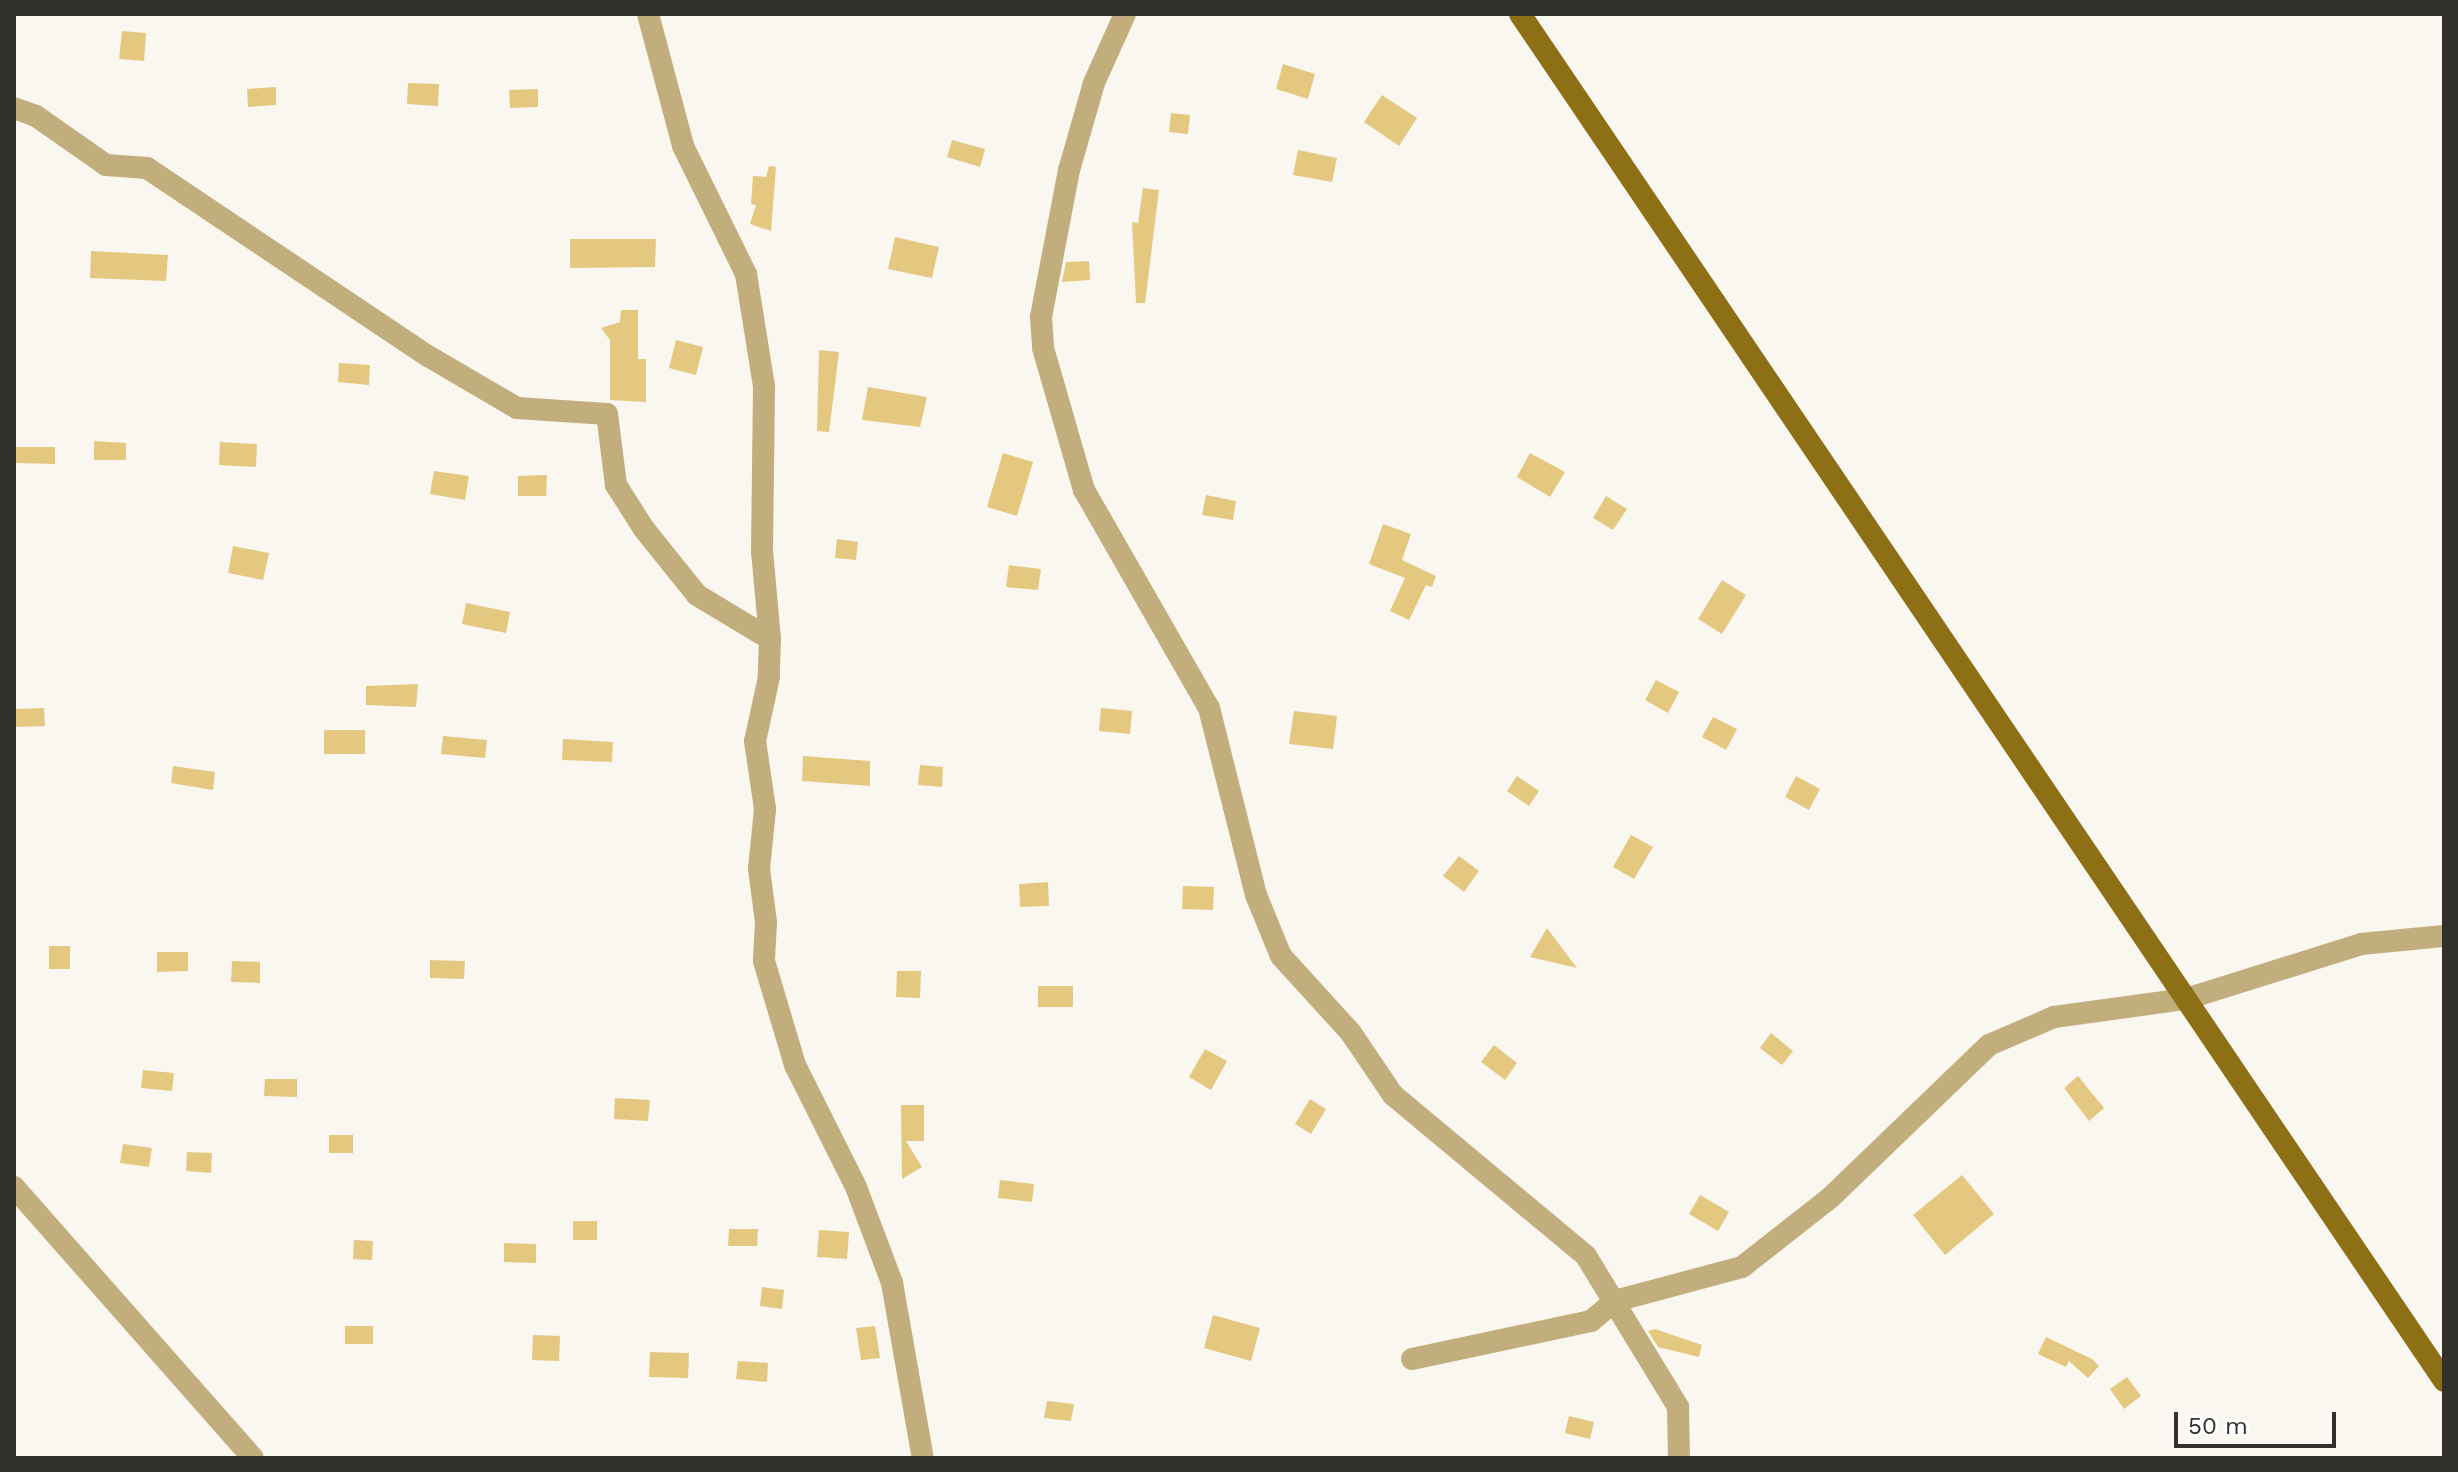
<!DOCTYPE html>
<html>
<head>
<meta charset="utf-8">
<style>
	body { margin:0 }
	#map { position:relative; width:2458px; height:1472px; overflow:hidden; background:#faf7f1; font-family:"Work Sans",sans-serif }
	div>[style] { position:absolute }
	.building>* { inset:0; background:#e5c880 }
	.minor>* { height:22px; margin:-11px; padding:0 11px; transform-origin:11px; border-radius:11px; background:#c2ae7c }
	.primary>* { height:22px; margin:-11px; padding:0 11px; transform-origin:11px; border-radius:11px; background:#8d7016 }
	span { translate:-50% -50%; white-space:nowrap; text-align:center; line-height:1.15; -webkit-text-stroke:6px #fff; paint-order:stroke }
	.frame { position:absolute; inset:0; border:16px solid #31302d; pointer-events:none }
	.scale { position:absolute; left:2174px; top:1412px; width:162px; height:36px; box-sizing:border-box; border:4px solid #31302d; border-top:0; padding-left:10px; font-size:24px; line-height:28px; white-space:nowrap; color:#31302d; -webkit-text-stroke:6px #fff; paint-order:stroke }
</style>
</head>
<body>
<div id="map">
	<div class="building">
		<i style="clip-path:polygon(122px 31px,146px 33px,144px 61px,119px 59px)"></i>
		<i style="clip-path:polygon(1283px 64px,1315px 74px,1308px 99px,1276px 89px)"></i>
		<i style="clip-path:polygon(408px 83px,439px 84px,438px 106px,407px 104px)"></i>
		<i style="clip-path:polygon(276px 87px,276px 105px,248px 107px,247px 89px)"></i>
		<i style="clip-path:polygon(538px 89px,538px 107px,510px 108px,509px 90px)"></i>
		<i style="clip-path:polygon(1382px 95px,1417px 118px,1399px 146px,1364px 122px)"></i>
		<i style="clip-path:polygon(1171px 113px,1190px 115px,1188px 134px,1169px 132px)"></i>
		<i style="clip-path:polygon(952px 140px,985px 149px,980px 167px,947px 157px)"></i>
		<i style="clip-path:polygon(1298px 150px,1337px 158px,1332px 182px,1293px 175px)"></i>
		<i style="clip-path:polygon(769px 166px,776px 167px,771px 231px,750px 224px,756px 205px,751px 204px,753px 176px,766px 177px)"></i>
		<i style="clip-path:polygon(1143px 188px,1159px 190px,1145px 303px,1136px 303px,1132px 222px,1138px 223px)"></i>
		<i style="clip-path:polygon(895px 237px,939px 247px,932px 278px,888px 269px)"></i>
		<i style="clip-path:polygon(570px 239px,656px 239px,655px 267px,570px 268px)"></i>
		<i style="clip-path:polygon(91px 251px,168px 255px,166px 281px,90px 278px)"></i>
		<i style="clip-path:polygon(1089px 261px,1090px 280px,1062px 282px,1066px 262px)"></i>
		<i style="clip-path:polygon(621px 310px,638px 310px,638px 359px,646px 359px,646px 402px,610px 400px,610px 340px,601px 328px,620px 322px)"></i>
		<i style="clip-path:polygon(676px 340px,703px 347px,696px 375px,669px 368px)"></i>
		<i style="clip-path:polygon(819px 350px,839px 352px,829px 432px,817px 431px)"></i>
		<i style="clip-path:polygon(339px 363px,370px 365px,369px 385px,338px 382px)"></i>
		<i style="clip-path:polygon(868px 387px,927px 397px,920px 427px,862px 420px)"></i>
		<i style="clip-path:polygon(94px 441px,126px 443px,126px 460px,94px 460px)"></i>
		<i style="clip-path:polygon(220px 442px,257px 444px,256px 467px,219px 465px)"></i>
		<i style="clip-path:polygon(14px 447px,55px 447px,55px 464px,14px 463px)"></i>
		<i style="clip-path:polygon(1003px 453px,1033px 462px,1017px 516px,987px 507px)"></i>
		<i style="clip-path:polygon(1530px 453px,1565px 472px,1550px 497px,1517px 477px)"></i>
		<i style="clip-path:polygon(434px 471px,469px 476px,465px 500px,430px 494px)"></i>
		<i style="clip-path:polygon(547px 475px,546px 496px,518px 496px,518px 476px)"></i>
		<i style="clip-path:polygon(1206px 495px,1236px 501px,1233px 520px,1202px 515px)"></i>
		<i style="clip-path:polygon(1606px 496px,1627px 509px,1613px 530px,1593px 518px)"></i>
		<i style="clip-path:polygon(1383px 524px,1411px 534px,1402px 560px,1436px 576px,1432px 587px,1426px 585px,1409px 620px,1390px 611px,1405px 578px,1369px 564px)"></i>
		<i style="clip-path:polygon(837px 539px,858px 542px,856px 560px,835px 558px)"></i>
		<i style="clip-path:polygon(233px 546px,269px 553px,263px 580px,228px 573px)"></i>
		<i style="clip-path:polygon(1009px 565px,1041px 569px,1038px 590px,1006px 587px)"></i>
		<i style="clip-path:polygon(1722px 580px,1746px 595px,1722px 634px,1698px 619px)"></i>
		<i style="clip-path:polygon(466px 603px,510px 612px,506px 633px,462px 624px)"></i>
		<i style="clip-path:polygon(1656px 680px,1679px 692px,1668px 713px,1645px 700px)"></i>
		<i style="clip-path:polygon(418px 684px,416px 707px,366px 705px,366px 686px)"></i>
		<i style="clip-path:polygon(44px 708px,45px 726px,14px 727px,14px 709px)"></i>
		<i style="clip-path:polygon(1101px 708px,1132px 711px,1130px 734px,1099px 731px)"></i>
		<i style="clip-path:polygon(1294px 711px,1337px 716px,1333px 749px,1289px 744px)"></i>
		<i style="clip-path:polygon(1713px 717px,1737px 729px,1726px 750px,1702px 737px)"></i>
		<i style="clip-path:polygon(324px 730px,365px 730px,365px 754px,324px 754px)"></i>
		<i style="clip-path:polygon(443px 736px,487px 740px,485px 758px,441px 754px)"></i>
		<i style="clip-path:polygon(563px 739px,613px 742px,612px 762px,562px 760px)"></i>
		<i style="clip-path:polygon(803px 756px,870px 761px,870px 786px,802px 781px)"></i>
		<i style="clip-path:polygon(920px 765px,943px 767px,942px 787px,918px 785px)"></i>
		<i style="clip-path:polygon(173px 766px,215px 772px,213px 790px,171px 783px)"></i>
		<i style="clip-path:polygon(1517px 776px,1539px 791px,1529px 806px,1507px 791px)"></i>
		<i style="clip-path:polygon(1796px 776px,1820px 789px,1809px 810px,1785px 797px)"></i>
		<i style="clip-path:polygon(1631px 835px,1653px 847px,1634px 879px,1613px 867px)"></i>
		<i style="clip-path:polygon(1459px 856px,1479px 871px,1464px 892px,1443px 876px)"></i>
		<i style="clip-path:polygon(1048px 882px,1049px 906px,1020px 907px,1019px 884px)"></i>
		<i style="clip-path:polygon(1183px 886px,1214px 887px,1213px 910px,1182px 909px)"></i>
		<i style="clip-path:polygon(1547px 928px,1577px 968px,1530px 957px)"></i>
		<i style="clip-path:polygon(49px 946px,70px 946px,70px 969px,49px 969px)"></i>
		<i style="clip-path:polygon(157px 952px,188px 952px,188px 971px,157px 972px)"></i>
		<i style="clip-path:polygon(430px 960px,465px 961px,464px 979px,430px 978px)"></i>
		<i style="clip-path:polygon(232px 961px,260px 962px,260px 983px,231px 982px)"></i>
		<i style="clip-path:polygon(897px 971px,921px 971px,920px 998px,896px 997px)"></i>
		<i style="clip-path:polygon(1038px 986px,1073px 986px,1073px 1007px,1038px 1007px)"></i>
		<i style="clip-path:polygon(1771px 1033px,1793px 1051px,1782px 1065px,1760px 1048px)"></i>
		<i style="clip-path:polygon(1494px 1045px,1517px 1063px,1505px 1080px,1481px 1062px)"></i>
		<i style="clip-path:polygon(1205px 1049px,1227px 1061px,1211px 1090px,1189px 1077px)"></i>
		<i style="clip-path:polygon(143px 1070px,174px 1073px,172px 1091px,141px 1088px)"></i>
		<i style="clip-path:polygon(2078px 1076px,2104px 1108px,2089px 1121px,2064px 1088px)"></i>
		<i style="clip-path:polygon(265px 1079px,297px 1079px,297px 1097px,264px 1096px)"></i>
		<i style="clip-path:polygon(615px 1098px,650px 1100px,648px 1121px,614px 1119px)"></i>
		<i style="clip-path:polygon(1310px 1099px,1326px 1109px,1311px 1134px,1295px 1124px)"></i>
		<i style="clip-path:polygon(901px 1105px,924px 1105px,924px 1141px,906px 1141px,922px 1167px,902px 1179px)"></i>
		<i style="clip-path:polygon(329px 1135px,353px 1135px,353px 1153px,329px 1153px)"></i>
		<i style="clip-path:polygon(123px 1144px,152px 1148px,149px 1167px,120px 1163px)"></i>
		<i style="clip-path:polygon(187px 1152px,212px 1153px,211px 1173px,186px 1171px)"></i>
		<i style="clip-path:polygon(1962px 1175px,1994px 1214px,1945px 1255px,1913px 1215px)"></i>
		<i style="clip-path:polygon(1000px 1180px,1034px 1184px,1032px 1202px,998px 1198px)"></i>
		<i style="clip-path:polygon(1700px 1195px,1729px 1212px,1718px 1231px,1689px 1214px)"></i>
		<i style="clip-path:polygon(573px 1221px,597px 1221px,597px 1240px,573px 1240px)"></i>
		<i style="clip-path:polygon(729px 1229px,758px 1229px,757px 1246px,728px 1246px)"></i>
		<i style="clip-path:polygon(819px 1230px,849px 1232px,847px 1259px,817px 1257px)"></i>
		<i style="clip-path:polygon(354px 1240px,373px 1241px,372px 1260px,353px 1259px)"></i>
		<i style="clip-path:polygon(504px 1243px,536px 1244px,536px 1263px,504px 1262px)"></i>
		<i style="clip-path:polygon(762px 1287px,784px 1290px,782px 1309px,760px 1306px)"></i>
		<i style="clip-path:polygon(1213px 1315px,1260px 1328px,1251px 1361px,1204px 1348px)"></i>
		<i style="clip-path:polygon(345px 1326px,373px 1326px,373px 1344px,345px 1344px)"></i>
		<i style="clip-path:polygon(875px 1326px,880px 1358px,861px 1360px,856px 1328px)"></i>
		<i style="clip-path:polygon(1655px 1329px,1702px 1345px,1699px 1357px,1658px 1347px,1648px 1331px)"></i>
		<i style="clip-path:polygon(533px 1335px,560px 1336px,559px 1361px,532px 1360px)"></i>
		<i style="clip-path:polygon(2046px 1337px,2092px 1359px,2099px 1366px,2088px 1378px,2069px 1361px,2066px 1367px,2038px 1354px)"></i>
		<i style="clip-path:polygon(650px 1352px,689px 1353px,688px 1378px,649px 1377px)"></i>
		<i style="clip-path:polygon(738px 1361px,768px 1363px,767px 1382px,736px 1379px)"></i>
		<i style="clip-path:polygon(2127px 1377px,2141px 1396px,2124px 1409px,2110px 1389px)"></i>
		<i style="clip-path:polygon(1047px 1401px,1074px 1404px,1071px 1421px,1044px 1418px)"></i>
		<i style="clip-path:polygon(1569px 1416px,1594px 1422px,1590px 1439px,1565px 1433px)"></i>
	</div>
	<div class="minor">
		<i style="left:648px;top:14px;width:137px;rotate:75.1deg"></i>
		<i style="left:683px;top:146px;width:143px;rotate:63.8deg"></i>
		<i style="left:746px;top:274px;width:114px;rotate:80.9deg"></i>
		<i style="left:764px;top:387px;width:164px;rotate:90.7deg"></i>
		<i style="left:762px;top:551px;width:88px;rotate:84.8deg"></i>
		<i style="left:770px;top:639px;width:38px;rotate:92deg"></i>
		<i style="left:769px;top:677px;width:66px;rotate:102.3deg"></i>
		<i style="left:755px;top:741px;width:69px;rotate:81.6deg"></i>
		<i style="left:765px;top:809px;width:60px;rotate:95.7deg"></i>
		<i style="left:759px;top:869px;width:53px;rotate:82.5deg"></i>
		<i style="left:766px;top:922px;width:39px;rotate:93deg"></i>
		<i style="left:764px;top:961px;width:109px;rotate:73.4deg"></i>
		<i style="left:795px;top:1065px;width:136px;rotate:63.4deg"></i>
		<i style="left:856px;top:1187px;width:103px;rotate:69.4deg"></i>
		<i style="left:892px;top:1283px;width:178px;rotate:80deg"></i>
		<i style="left:1125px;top:14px;width:76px;rotate:114.2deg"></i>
		<i style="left:1094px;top:83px;width:91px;rotate:106deg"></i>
		<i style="left:1069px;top:170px;width:150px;rotate:100.8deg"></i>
		<i style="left:1041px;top:317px;width:31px;rotate:86deg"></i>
		<i style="left:1043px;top:348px;width:148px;rotate:73.9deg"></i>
		<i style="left:1084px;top:490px;width:251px;rotate:60.2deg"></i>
		<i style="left:1209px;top:708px;width:193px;rotate:75.9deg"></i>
		<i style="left:1256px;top:895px;width:66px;rotate:67.7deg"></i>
		<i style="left:1281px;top:956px;width:104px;rotate:47.7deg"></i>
		<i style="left:1351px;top:1033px;width:75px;rotate:55.9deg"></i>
		<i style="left:1393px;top:1095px;width:251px;rotate:39.8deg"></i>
		<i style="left:1586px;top:1256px;width:177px;rotate:58.6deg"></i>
		<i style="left:1678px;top:1407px;width:51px;rotate:88.9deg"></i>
		<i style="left:14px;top:108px;width:23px;rotate:20deg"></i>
		<i style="left:36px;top:116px;width:85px;rotate:35deg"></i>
		<i style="left:106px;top:165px;width:41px;rotate:4.2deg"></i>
		<i style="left:147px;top:168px;width:338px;rotate:33.8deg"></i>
		<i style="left:428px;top:356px;width:103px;rotate:30.3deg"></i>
		<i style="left:517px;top:408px;width:90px;rotate:3.8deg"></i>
		<i style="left:607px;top:414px;width:72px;rotate:82.8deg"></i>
		<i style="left:616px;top:485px;width:52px;rotate:57.5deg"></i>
		<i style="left:644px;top:529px;width:85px;rotate:51.2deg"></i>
		<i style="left:697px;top:595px;width:85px;rotate:31.1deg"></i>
		<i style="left:14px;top:1187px;width:361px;rotate:48.6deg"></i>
		<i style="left:1412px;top:1359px;width:183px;rotate:-12deg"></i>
		<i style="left:1591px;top:1321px;width:31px;rotate:-40deg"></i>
		<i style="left:1615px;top:1301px;width:131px;rotate:-15deg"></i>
		<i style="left:1742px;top:1267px;width:112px;rotate:-38.1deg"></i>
		<i style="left:1830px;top:1198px;width:221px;rotate:-43.9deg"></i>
		<i style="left:1989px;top:1045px;width:71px;rotate:-23.3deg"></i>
		<i style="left:2054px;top:1017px;width:133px;rotate:-7.8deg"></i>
		<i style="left:2186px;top:999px;width:183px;rotate:-17.4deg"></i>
		<i style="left:2361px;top:944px;width:83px;rotate:-5.5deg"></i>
	</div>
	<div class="primary">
		<i style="left:1520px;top:14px;width:1650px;rotate:55.94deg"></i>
	</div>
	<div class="frame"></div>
	<div class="scale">50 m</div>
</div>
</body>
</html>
